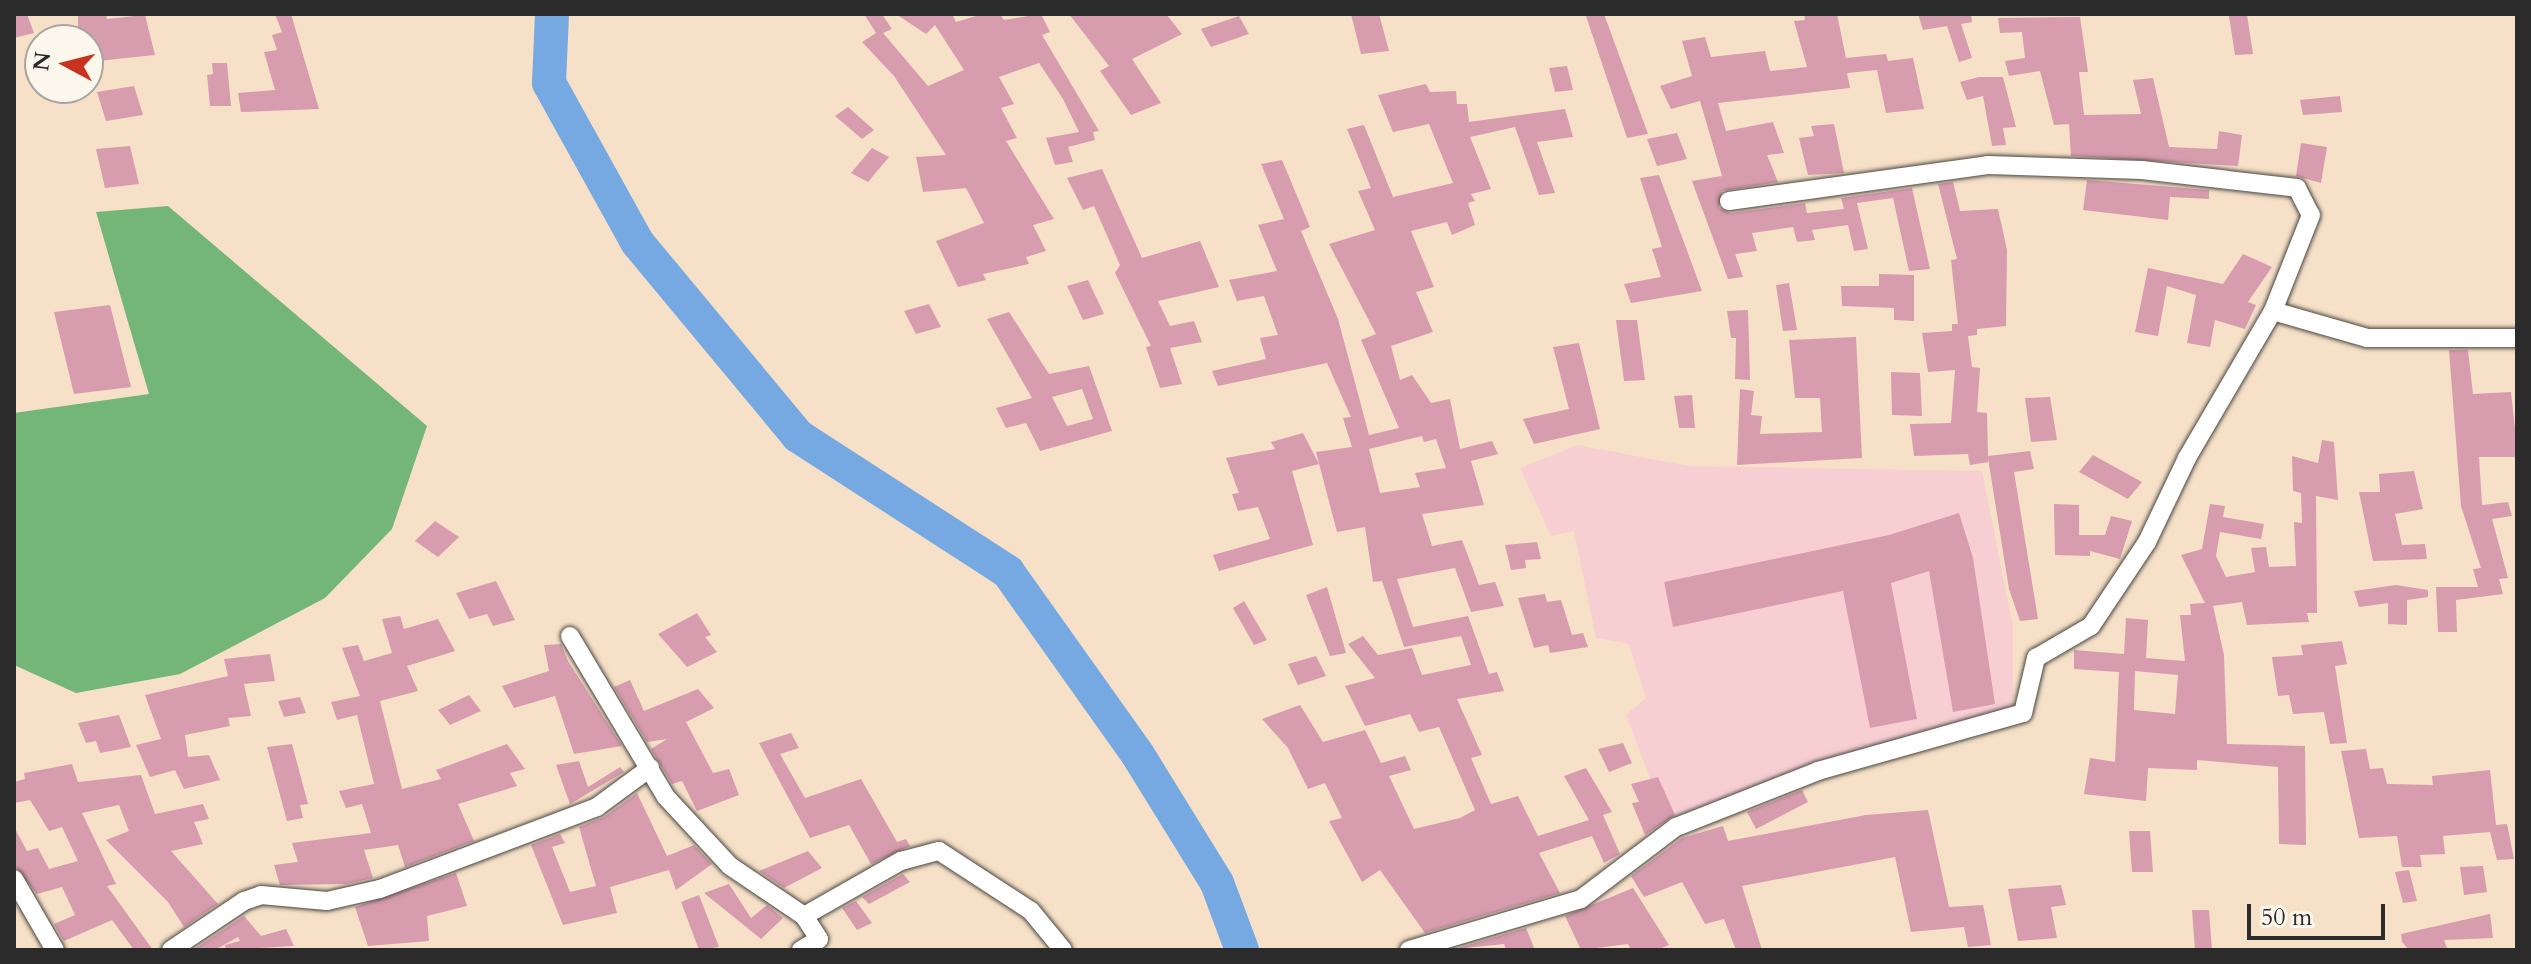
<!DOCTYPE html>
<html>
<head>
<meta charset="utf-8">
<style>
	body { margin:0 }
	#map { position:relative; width:2531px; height:964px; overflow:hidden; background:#f6e0c7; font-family:Cardo,serif }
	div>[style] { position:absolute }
	.built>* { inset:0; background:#f7cfd3 }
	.forest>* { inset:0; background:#73b678 }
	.river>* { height:34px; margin:-17px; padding:0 17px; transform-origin:17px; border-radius:17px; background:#76a8e2 }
	.building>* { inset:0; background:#d89caf }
	.roads { filter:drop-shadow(0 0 2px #494642) drop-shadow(0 0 2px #494642) }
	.street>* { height:18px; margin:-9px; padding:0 9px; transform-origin:9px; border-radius:9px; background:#fff }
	span { translate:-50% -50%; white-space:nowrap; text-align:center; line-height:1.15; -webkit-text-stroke:7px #fbf7ec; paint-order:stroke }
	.frame { position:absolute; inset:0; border:16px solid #2b2b2b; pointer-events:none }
	.north { position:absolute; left:24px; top:24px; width:80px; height:80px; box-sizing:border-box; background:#fbf7ec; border:2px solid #a8a59f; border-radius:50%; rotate:277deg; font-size:22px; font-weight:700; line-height:32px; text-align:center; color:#2b2b2b }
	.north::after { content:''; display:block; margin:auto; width:28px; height:36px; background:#c8321e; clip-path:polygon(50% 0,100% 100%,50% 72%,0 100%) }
	.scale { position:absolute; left:2247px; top:904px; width:138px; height:36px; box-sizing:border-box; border:4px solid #2b2b2b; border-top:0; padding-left:10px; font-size:24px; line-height:28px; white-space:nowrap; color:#2b2b2b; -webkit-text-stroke:6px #fbf7ec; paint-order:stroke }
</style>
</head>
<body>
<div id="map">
	<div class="built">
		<i style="clip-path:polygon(1578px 445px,1688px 466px,1982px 471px,2013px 627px,2013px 711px,1919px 734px,1666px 820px,1626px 715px,1646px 698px,1629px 644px,1596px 638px,1574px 531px,1551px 536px,1520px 468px)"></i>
	</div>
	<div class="forest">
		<i style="clip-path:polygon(168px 206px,427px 426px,392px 529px,325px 598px,180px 674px,76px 693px,14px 665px,14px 413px,149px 394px,96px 212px)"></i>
	</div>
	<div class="river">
		<i style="left:552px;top:14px;width:69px;rotate:92.5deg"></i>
		<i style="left:549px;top:83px;width:182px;rotate:61deg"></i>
		<i style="left:637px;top:242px;width:252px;rotate:50.3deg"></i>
		<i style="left:798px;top:436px;width:250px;rotate:32.9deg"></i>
		<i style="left:1008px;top:572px;width:224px;rotate:54.6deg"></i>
		<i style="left:1138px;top:755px;width:150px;rotate:58.3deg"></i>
		<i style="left:1217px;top:883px;width:72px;rotate:69.5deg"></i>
	</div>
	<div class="building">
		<i style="clip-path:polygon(14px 14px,27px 14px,34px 33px,14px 38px)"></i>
		<i style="clip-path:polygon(78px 14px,106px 14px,107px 19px,145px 15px,155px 55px,88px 62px,88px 40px,78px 40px)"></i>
		<i style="clip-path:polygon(275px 14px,291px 14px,319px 109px,241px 112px,238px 93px,275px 90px,264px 52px,277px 50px,272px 35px,282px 32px)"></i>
		<i style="clip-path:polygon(864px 14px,882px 14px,892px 29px,883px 33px,928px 86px,964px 70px,935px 25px,926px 34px,896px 14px,952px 14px,956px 22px,983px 14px,1000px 14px,1004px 20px,1041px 14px,1050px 32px,1042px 35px,1099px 131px,1093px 132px,1095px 140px,1068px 147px,1073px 162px,1055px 165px,1046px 138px,1079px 132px,1063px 99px,1039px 63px,999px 77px,1014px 104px,1001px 108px,1017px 138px,1006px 141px,1054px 219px,1033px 225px,1046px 251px,1026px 257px,1029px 264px,983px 274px,986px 280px,958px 287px,936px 241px,984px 223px,966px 188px,923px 192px,916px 157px,946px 155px,894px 76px,862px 42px,876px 33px)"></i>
		<i style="clip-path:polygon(1069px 14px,1166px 14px,1182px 34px,1132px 59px,1161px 103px,1131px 115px,1100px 71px,1109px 66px)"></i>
		<i style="clip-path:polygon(1351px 14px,1379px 14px,1389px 51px,1361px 54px)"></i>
		<i style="clip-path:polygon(1596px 14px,1604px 14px,1648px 134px,1627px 138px,1586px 16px)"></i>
		<i style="clip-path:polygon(1804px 14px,1837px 14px,1846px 58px,1886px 54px,1888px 61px,1913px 58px,1924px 109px,1886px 113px,1877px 70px,1847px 73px,1850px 88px,1718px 103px,1726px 131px,1773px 122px,1784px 153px,1767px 155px,1778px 182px,1722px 191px,1719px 208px,1731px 213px,1805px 203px,1807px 213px,1844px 209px,1841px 198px,1912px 188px,1930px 269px,1909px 271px,1893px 198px,1857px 203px,1868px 249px,1854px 251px,1848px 225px,1812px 230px,1815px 240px,1797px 242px,1793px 227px,1752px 233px,1757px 251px,1735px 254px,1743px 277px,1728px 279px,1692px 181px,1722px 176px,1700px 101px,1671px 109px,1660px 86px,1692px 76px,1682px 41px,1705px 37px,1711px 57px,1765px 51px,1770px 71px,1807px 67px,1794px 21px,1805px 20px)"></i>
		<i style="clip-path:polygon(1918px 14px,1971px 14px,1972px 22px,1961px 24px,1972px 58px,1959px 62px,1947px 26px,1923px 30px)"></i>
		<i style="clip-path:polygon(2247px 15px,2253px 54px,2235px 55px,2229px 16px)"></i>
		<i style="clip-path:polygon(1239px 16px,1249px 34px,1211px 47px,1201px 29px)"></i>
		<i style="clip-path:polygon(2080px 17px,2088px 72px,2079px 72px,2084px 115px,2141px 114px,2133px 80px,2153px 78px,2169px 147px,2217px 149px,2219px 131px,2242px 135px,2238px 166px,2071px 156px,2069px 124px,2054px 125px,2040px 71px,2009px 76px,2005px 61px,2025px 58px,2022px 32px,2000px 33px,1998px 18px)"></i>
		<i style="clip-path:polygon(212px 63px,227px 63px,231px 106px,210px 106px,207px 75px,213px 74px)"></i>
		<i style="clip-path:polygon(1567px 66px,1573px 90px,1555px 92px,1549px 68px)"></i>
		<i style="clip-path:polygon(1979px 77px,2003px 77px,2016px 127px,2003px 128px,2006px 145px,1992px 146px,1983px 96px,1967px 100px,1960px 82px)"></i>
		<i style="clip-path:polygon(evenodd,1426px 84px,1430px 92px,1456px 91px,1457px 104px,1467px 104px,1469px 122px,1565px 109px,1573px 137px,1537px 142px,1555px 193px,1539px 195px,1515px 127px,1470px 137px,1491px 189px,1471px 194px,1475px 201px,1468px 203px,1475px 225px,1452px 235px,1447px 222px,1411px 231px,1434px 287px,1416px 292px,1433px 332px,1391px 346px,1400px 380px,1412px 375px,1431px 403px,1450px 399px,1460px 449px,1492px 441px,1498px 454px,1471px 461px,1484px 505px,1422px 514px,1432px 546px,1462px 540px,1479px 585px,1495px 582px,1504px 606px,1471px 612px,1455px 568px,1397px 579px,1413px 627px,1468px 616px,1489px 674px,1497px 672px,1504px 691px,1457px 699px,1482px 755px,1471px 758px,1491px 804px,1518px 796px,1538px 836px,1589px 820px,1564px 776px,1586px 768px,1612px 812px,1603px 815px,1620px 854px,1604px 863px,1592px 836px,1539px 853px,1560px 893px,1425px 933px,1380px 870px,1362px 882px,1329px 821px,1342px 818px,1325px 783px,1308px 789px,1288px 748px,1262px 719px,1300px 705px,1323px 742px,1365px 730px,1381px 763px,1405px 756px,1411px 770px,1389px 776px,1414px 829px,1460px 818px,1475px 810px,1439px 727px,1419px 732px,1410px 714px,1365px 726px,1345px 686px,1375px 678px,1348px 644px,1363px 636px,1378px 655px,1412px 648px,1422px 675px,1471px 665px,1461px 636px,1404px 647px,1382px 581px,1373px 582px,1365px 527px,1337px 532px,1316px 452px,1352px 447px,1343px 418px,1351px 417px,1327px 363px,1218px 386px,1212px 371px,1266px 359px,1260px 338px,1278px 335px,1264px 296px,1237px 301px,1229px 280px,1277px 271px,1258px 225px,1284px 219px,1261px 164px,1282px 160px,1310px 227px,1301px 231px,1338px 319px,1369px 435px,1399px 428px,1361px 340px,1376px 334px,1329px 244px,1375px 230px,1358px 191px,1371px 188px,1347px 129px,1364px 125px,1393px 197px,1453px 183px,1429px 124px,1393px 132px,1378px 95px,1426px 84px,1422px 436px,1424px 442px,1436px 439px,1446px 468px,1415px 473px,1420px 487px,1380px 493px,1369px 449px,1422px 436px)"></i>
		<i style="clip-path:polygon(134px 86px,143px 115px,106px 121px,97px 92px)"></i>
		<i style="clip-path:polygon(2340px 96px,2342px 112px,2303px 115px,2300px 100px)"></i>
		<i style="clip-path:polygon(848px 107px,874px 130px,862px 139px,835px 116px)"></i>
		<i style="clip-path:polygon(1834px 124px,1844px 173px,1808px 175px,1799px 138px,1814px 136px,1811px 126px)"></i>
		<i style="clip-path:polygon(1677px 133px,1687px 159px,1657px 166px,1647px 139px)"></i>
		<i style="clip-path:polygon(2301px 143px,2327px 147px,2321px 183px,2296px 176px)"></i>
		<i style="clip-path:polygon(130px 146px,139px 184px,105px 188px,96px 149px)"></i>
		<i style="clip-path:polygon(872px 148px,889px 157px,868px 182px,851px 173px)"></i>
		<i style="clip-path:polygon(1102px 169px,1142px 258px,1200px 241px,1219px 287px,1158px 301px,1170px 326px,1194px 321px,1202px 342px,1170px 348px,1182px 384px,1160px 388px,1146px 347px,1151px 346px,1115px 273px,1120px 265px,1094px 206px,1083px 210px,1067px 178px)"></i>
		<i style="clip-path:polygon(1659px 175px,1702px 291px,1631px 303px,1624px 284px,1661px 277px,1652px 249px,1662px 247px,1640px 178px)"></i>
		<i style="clip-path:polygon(2087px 180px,2209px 190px,2209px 199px,2170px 197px,2168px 220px,2083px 210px)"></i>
		<i style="clip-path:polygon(1953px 182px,1960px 211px,1998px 209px,2007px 250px,2006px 326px,1977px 329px,1977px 335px,1968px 336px,1972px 367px,1980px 368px,1977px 412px,1987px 413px,1988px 456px,2030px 451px,2034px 469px,2014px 472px,2038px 619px,2020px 621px,2009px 589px,1988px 458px,1988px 462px,1970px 465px,1968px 454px,1914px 456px,1910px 424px,1951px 423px,1955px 370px,1928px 372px,1922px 333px,1952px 331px,1952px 324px,1958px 324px,1951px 260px,1957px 259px,1938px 184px)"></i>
		<i style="clip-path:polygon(2243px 254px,2272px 267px,2248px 302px,2256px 305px,2245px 329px,2215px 320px,2210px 347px,2187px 343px,2196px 295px,2167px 286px,2158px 336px,2135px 332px,2148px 268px,2223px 284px)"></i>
		<i style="clip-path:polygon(1879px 274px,1914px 275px,1914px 321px,1894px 320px,1894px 308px,1842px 306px,1841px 286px,1879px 286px)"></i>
		<i style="clip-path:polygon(1088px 280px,1104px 314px,1083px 320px,1067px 286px)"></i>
		<i style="clip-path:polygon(1789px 283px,1797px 330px,1783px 331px,1776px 285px)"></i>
		<i style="clip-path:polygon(929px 304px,941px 327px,916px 334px,904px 311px)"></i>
		<i style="clip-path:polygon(110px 305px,131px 387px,74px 394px,54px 312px)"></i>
		<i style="clip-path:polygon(1748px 310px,1750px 380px,1735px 379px,1736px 338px,1731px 338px,1727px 311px)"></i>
		<i style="clip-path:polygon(evenodd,1009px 312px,1049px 374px,1089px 366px,1112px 431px,1040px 451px,1026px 423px,1006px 428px,996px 408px,1032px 398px,987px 319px,1009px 312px,1082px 389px,1093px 419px,1067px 426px,1052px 397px,1082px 389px)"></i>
		<i style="clip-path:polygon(1616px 320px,1637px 320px,1645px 380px,1624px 381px)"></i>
		<i style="clip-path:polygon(1856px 337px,1862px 458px,1737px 465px,1740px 389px,1754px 391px,1751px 415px,1762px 416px,1760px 434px,1822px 432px,1820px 398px,1795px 398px,1789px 340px)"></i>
		<i style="clip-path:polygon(1579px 343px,1600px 429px,1534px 444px,1523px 419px,1569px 409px,1553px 347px)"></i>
		<i style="clip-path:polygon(2449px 350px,2468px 350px,2473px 394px,2511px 392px,2517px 447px,2517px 457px,2479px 457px,2482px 505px,2508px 502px,2512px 516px,2492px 519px,2508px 578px,2499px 579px,2503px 594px,2456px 600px,2457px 632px,2438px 632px,2436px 587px,2478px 587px,2473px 569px,2481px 568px,2461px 506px)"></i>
		<i style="clip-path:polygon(1891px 372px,1920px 373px,1922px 416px,1892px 415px)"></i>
		<i style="clip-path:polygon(1692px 395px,1695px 428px,1679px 428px,1674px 396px)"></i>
		<i style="clip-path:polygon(2050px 397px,2057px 440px,2031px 442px,2025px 398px)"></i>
		<i style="clip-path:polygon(1303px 433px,1319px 464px,1292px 471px,1313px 545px,1219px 571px,1213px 555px,1270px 539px,1258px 507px,1238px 511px,1232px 494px,1239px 493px,1226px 458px,1275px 449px,1271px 442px)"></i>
		<i style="clip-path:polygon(evenodd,2322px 440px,2334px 442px,2338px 500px,2316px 496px,2317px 613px,2307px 613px,2309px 622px,2247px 625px,2242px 602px,2213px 606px,2224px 655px,2227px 744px,2305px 746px,2306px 845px,2279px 844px,2278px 767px,2197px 760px,2197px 770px,2148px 768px,2146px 801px,2084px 794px,2090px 758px,2115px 762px,2119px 672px,2074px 669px,2074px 650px,2124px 654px,2126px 618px,2148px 620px,2146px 658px,2185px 661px,2180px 615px,2191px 615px,2190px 604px,2205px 603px,2181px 555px,2202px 549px,2210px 504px,2225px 506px,2223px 517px,2264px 524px,2261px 539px,2220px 532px,2216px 556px,2226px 577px,2255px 572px,2251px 548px,2266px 547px,2269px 567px,2296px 566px,2294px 522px,2302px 523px,2301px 493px,2293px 491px,2292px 456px,2318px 463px,2322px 440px,2135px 671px,2178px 675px,2175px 714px,2134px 710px,2135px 671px)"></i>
		<i style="clip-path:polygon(2093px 455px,2142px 482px,2128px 499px,2079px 472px)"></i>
		<i style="clip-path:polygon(2414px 471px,2423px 509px,2395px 514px,2402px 545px,2425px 544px,2427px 559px,2373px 561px,2359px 492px,2380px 492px,2379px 474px)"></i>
		<i style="clip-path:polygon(2054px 504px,2079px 505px,2079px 535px,2105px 535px,2111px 516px,2132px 521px,2120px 559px,2090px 551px,2090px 556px,2055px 555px)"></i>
		<i style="clip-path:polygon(1959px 513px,1973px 558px,1995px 704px,1953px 712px,1929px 571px,1891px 583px,1917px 719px,1870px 728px,1843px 591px,1673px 627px,1664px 582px,1889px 535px)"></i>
		<i style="clip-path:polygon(435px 521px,459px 537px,438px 557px,415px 541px)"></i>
		<i style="clip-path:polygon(1537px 542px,1541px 559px,1525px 560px,1526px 568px,1511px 570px,1505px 545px)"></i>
		<i style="clip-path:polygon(496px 581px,515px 620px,493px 626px,487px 614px,469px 619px,456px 593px)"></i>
		<i style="clip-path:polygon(2396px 585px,2428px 590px,2428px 597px,2407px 600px,2407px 625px,2388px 624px,2388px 603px,2359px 607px,2354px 591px)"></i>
		<i style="clip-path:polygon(1327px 587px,1346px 653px,1330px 656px,1306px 595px)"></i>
		<i style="clip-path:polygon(1545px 594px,1547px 602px,1561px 600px,1572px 635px,1583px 633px,1588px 647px,1550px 653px,1548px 645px,1534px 648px,1518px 598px)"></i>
		<i style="clip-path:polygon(1244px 601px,1267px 640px,1254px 645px,1233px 608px)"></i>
		<i style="clip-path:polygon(697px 613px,711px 635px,705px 637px,717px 652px,687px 667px,658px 634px)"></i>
		<i style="clip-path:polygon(400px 616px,404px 629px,438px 619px,455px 651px,407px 666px,418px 691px,380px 701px,402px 789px,441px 779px,436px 770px,507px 744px,525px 769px,510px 773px,517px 786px,458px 804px,474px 841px,405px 867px,398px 845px,364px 850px,373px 878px,347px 884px,280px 885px,274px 865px,298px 862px,292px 843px,371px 833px,362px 804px,346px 808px,339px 791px,374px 784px,357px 715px,337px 720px,331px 702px,360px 696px,342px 648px,358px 645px,364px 661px,392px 653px,382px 619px)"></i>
		<i style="clip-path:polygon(2342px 641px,2347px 664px,2335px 666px,2347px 743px,2330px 744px,2324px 712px,2293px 714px,2289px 695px,2278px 696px,2272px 657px,2303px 655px,2301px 645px)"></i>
		<i style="clip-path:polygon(561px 644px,568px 661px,622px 746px,574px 754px,555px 696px,514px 708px,502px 686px,549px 671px,544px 645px)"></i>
		<i style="clip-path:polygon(270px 654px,275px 681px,244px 684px,251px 716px,228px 718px,230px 726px,185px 735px,188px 757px,209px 755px,220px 780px,184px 789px,175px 770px,150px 777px,136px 745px,161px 739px,145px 695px,228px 676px,224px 659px)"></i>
		<i style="clip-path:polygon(1316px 656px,1326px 676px,1298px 685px,1288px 664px)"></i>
		<i style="clip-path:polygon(630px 680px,644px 711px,698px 689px,714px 708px,686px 722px,713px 773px,729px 769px,739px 795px,697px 811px,682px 781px,672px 784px,651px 749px,667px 739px,647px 742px,614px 687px)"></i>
		<i style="clip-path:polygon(469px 695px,481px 711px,450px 725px,438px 710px)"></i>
		<i style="clip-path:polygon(300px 697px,306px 713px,284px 717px,278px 701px)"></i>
		<i style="clip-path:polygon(119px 715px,131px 747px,100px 753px,96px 741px,86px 743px,78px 723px)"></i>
		<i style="clip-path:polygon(791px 733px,799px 748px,780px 754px,805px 798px,861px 779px,897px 842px,906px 839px,910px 846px,871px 864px,849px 825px,810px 838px,759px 743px)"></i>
		<i style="clip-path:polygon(1623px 743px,1632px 763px,1609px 772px,1598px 749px)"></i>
		<i style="clip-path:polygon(292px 744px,308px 804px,300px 805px,303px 818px,287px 821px,267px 747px)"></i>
		<i style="clip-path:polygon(2366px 749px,2370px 769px,2383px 768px,2387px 784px,2433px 785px,2432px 776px,2490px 770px,2496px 825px,2507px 824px,2514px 859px,2497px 860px,2490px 832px,2443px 836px,2445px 854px,2420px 855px,2422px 867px,2402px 867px,2397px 836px,2359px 838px,2341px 751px)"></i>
		<i style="clip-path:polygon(579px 761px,588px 787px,620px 767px,624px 772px,570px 804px,556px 765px)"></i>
		<i style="clip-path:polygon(72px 764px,78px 782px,141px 775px,155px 814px,203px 804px,209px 819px,194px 822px,203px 844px,171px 851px,218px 904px,184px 927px,168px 902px,106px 840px,129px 831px,119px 805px,82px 813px,116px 884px,107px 886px,153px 950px,134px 950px,112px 920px,64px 941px,54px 924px,75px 915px,62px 887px,37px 894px,14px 865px,14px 827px,27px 851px,38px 848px,49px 869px,78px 861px,62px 827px,49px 831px,30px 800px,14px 803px,14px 782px,25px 779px,24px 773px)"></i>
		<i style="clip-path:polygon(1658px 777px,1675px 815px,1645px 835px,1632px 803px,1639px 802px,1631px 784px)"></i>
		<i style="clip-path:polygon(1802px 790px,1808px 802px,1756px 829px,1747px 812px)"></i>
		<i style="clip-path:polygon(637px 793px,667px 856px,694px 845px,712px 864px,676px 890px,669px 870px,610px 887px,617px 913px,563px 925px,531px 845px,560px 834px,565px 843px,552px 847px,570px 892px,596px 886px,579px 827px,604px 817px)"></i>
		<i style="clip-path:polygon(1928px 810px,1949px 907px,1983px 905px,1991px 945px,1968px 947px,1964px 927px,1911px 932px,1895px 857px,1742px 886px,1762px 950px,1736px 950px,1724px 919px,1705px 924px,1682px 882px,1644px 897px,1631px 876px,1682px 838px,1723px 826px,1728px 841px,1866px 815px)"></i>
		<i style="clip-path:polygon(2129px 831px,2150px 831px,2153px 872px,2132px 872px)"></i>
		<i style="clip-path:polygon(808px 851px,822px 868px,784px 888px,759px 871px)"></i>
		<i style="clip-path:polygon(2483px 866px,2487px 892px,2464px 895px,2460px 867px)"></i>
		<i style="clip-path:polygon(2409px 870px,2417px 901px,2403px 903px,2395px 872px)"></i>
		<i style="clip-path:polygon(456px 873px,467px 906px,427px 916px,429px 941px,368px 946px,355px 907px)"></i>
		<i style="clip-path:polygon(903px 874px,910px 882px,869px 904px,862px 897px)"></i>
		<i style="clip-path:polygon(729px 884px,751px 918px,767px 905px,783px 918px,761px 939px,704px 893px)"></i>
		<i style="clip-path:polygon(2061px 885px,2066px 905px,2051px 907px,2057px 938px,2018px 941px,2008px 889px)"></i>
		<i style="clip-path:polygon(1633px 888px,1669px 945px,1657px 950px,1631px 950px,1628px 944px,1581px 950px,1565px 916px)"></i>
		<i style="clip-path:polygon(699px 895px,719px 947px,699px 950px,681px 902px)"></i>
		<i style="clip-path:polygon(856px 901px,872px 923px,857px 930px,842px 908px)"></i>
		<i style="clip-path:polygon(2192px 910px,2209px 910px,2212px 950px,2195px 950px)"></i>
		<i style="clip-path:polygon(2490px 914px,2493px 938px,2444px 940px,2448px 950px,2409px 950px,2402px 942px,2401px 934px)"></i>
		<i style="clip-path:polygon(244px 916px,261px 936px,286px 929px,294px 946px,226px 950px,225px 945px,240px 941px,238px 937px,215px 950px,193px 950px)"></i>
		<i style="clip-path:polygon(1526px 928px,1535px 950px,1506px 950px,1504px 944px,1455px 949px)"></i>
	</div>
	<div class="roads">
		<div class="street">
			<i style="left:1729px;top:201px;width:261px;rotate:-7.9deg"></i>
			<i style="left:1988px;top:165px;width:154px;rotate:1.9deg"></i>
			<i style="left:2142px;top:170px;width:156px;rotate:6.6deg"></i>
			<i style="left:2297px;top:188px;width:30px;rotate:63deg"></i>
			<i style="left:2311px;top:215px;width:103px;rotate:111.6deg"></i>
			<i style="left:570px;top:636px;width:187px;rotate:59.2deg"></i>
			<i style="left:666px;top:797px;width:94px;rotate:47.2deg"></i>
			<i style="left:730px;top:866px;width:89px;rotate:34deg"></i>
			<i style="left:14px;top:879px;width:82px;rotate:60deg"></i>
			<i style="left:171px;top:950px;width:88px;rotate:-33.9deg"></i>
			<i style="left:244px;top:901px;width:18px;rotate:-19deg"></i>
			<i style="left:261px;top:895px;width:66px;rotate:5.2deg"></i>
			<i style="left:327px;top:901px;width:54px;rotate:-12.8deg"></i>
			<i style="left:380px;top:889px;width:232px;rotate:-20.7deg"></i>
			<i style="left:597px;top:807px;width:66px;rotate:-36.3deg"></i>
			<i style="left:801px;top:950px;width:21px;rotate:-31deg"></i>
			<i style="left:819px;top:939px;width:27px;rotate:-123deg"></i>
			<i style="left:804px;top:916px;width:112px;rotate:-29.6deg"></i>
			<i style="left:901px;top:861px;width:39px;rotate:-15deg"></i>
			<i style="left:939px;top:851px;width:110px;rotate:33.1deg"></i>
			<i style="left:1031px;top:911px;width:50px;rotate:50.6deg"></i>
			<i style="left:1409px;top:950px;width:179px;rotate:-16.5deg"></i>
			<i style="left:1581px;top:899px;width:119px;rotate:-37.2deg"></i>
			<i style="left:1676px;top:827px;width:153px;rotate:-21.5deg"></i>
			<i style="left:1818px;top:771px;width:213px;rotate:-15.8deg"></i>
			<i style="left:2023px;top:713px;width:57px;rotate:-76.7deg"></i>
			<i style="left:2036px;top:658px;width:64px;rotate:-30.2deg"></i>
			<i style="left:2091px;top:626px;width:101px;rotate:-56.3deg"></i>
			<i style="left:2147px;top:542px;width:93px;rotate:-64.5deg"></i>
			<i style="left:2187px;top:458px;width:170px;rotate:-59.7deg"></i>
			<i style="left:2273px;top:311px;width:98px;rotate:16deg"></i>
			<i style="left:2367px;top:338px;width:150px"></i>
		</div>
	</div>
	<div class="frame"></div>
	<div class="north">N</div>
	<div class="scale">50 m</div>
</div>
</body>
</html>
